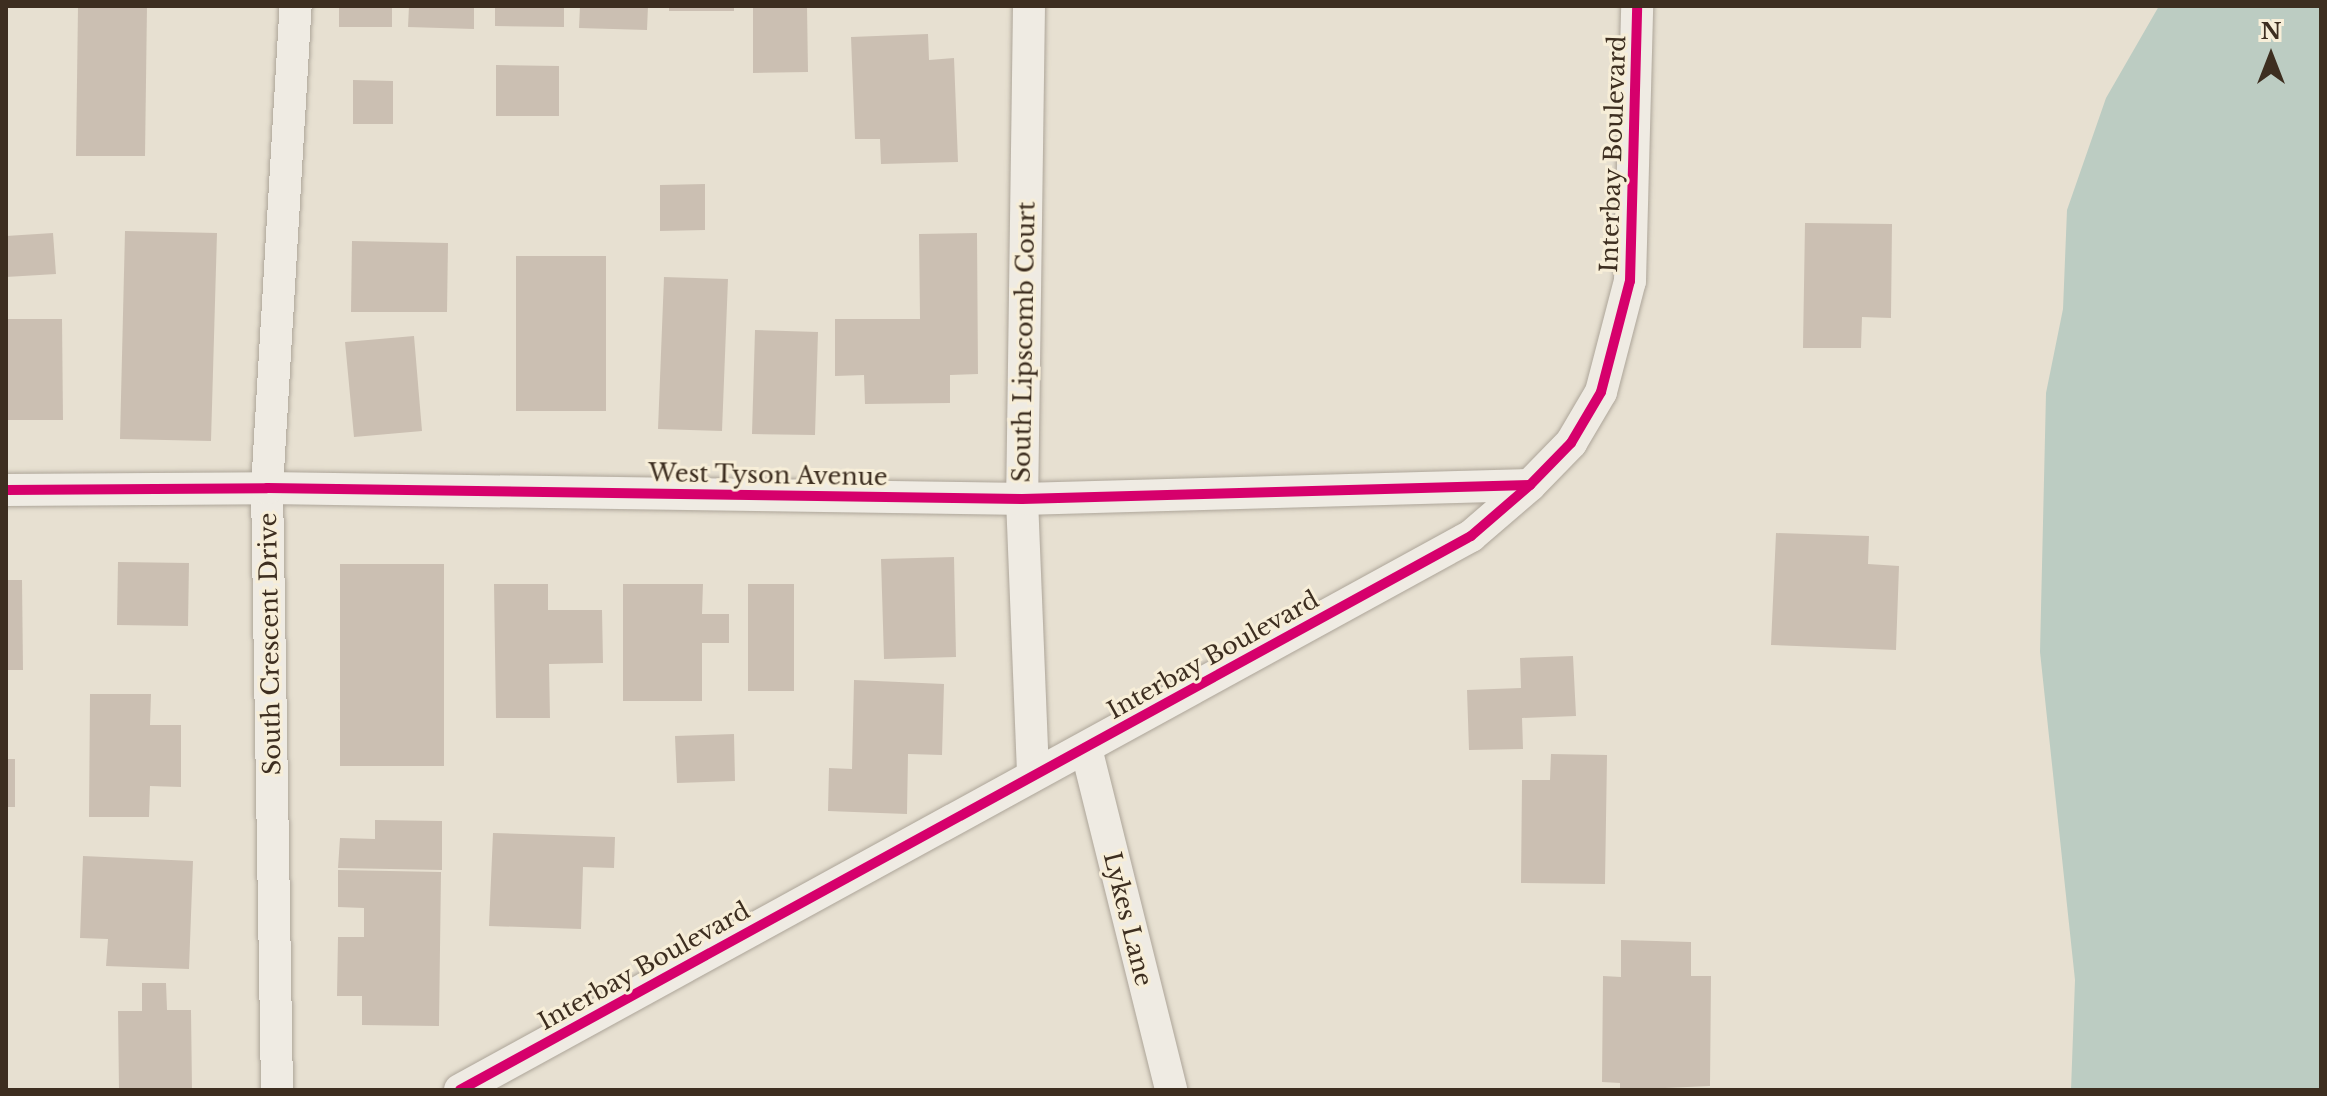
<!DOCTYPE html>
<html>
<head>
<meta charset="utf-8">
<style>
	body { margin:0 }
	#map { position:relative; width:2327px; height:1096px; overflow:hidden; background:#e7e0d1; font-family:"Libre Baskerville",serif }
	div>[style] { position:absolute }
	.water>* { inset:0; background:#bcccc2 }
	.building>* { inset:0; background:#cbbfb2 }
	.roads { filter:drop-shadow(0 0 2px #ada599) drop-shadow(0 0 2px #ada599) }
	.minor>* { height:32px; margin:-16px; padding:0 16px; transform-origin:16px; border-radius:16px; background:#efebe3 }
	.cycleway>* { height:10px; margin:-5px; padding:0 5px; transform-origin:5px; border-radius:5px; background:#d6006c }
	span { translate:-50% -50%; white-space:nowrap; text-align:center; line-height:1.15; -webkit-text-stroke:6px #f7eed8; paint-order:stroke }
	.street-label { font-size:24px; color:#3d2e20 }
	.frame { position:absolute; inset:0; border:8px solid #3d2e20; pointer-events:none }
	.north { position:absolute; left:2231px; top:16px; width:80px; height:80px; -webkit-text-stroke:6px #f7eed8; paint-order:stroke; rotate:0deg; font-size:22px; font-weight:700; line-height:32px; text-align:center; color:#3d2e20 }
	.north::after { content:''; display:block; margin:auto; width:28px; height:36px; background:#3d2e20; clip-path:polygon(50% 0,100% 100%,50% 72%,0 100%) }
</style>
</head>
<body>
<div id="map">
	<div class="water">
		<i style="clip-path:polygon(2159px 6px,2321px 6px,2321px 1090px,2071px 1090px,2075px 980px,2040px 652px,2046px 393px,2063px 309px,2067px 210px,2106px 98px)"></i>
	</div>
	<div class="building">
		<i style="clip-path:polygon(78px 6px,147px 6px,145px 156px,76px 156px)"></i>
		<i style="clip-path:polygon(339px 6px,392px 6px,392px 27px,339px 27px)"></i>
		<i style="clip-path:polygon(409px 6px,474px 6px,474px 29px,408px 27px)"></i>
		<i style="clip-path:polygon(495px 6px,564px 6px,564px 27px,495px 26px)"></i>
		<i style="clip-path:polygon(580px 6px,648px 6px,647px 30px,579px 28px)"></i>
		<i style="clip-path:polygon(669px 6px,734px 6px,734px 11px,669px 11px)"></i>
		<i style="clip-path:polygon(753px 6px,807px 6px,808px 72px,753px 73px)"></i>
		<i style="clip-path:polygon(928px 34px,929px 60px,954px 58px,958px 162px,881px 164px,880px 139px,855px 139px,851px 37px)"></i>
		<i style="clip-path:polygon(496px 65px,559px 66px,559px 116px,496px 116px)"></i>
		<i style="clip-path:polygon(353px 80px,393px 81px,393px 124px,353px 124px)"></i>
		<i style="clip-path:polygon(705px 184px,705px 230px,660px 231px,660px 185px)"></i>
		<i style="clip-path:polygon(1805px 223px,1892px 224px,1891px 318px,1862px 317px,1861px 348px,1803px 348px)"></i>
		<i style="clip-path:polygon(125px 231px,217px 233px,211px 441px,120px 439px)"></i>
		<i style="clip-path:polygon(53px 233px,56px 274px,6px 277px,6px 236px)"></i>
		<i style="clip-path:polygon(977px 233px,978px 374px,950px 375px,950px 403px,865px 404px,864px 375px,835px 376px,835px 319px,920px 319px,919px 234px)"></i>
		<i style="clip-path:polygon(352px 241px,448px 243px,447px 312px,351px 312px)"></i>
		<i style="clip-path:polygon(516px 256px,606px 256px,606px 411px,516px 411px)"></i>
		<i style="clip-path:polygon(664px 277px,728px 279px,722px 431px,658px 429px)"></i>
		<i style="clip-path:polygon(6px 319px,62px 319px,63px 420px,6px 420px)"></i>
		<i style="clip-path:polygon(755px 330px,818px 332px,815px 435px,752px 434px)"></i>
		<i style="clip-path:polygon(414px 336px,422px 431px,354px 437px,345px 342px)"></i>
		<i style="clip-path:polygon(1776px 533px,1869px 536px,1868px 564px,1899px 566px,1896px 650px,1771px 645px)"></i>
		<i style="clip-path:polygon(954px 557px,956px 657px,884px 659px,881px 559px)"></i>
		<i style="clip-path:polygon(118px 562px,189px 563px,188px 626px,117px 625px)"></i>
		<i style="clip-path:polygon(340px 564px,444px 564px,444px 766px,340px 766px)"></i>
		<i style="clip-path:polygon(6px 580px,22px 580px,23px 670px,6px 670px)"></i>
		<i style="clip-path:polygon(494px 584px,548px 584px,548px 610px,602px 610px,603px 663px,549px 664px,550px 718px,496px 718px)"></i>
		<i style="clip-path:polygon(623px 584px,703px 584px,702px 614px,729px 614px,729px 643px,702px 643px,702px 701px,623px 701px)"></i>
		<i style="clip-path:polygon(748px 584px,794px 584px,794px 691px,748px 691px)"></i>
		<i style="clip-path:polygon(1573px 656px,1576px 716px,1522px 718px,1523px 749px,1469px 750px,1467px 690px,1521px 688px,1520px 658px)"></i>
		<i style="clip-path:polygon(854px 680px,944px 684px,942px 755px,908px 754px,907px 814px,828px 811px,829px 768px,852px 769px)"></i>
		<i style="clip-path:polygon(90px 694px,151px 694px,150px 725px,181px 725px,181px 787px,150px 786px,149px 817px,89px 817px)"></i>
		<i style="clip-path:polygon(734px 734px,735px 781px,677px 783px,675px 736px)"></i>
		<i style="clip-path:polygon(1551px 754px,1607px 755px,1605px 884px,1521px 883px,1522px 780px,1550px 780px)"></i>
		<i style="clip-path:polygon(6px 759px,15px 759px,15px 807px,6px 807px)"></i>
		<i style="clip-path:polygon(375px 820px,442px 821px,442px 870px,338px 868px,340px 838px,375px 839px)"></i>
		<i style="clip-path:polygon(493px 833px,615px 837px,614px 868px,583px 867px,581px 929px,489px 926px)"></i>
		<i style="clip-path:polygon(83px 856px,193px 861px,189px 969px,106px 966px,108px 939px,80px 938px)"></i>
		<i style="clip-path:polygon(338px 870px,441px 872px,439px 1026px,362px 1025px,362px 996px,337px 996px,338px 937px,364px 937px,364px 908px,338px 907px)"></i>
		<i style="clip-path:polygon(1621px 940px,1691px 942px,1691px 976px,1711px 976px,1710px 1086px,1620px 1090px,1620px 1083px,1602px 1082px,1603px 976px,1621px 977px)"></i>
		<i style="clip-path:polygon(142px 983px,166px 983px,167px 1010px,191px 1010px,192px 1090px,119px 1090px,118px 1011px,142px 1011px)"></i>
	</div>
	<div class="roads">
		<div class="minor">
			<i style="left:1029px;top:6px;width:493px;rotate:90.8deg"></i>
			<i style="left:1022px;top:499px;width:275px;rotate:87.7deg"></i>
			<i style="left:6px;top:490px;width:261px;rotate:-0.4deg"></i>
			<i style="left:267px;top:488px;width:755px;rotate:0.83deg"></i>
			<i style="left:1022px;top:499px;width:508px;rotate:-1.58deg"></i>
			<i style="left:1086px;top:748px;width:352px;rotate:76deg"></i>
			<i style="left:277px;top:1090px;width:602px;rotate:-90.95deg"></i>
			<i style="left:267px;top:488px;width:483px;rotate:-86.6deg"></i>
			<i style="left:460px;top:1090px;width:1153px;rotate:-28.72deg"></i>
			<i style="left:1471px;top:536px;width:78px;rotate:-40.8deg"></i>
			<i style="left:1530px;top:485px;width:59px;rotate:-45.7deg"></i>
			<i style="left:1571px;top:443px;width:59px;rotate:-59.5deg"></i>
			<i style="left:1601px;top:392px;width:115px;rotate:-75.4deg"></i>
			<i style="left:1630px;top:281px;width:275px;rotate:-88.5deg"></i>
		</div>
	</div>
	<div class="cycleway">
		<i style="left:6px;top:490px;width:261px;rotate:-0.4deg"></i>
		<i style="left:267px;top:488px;width:755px;rotate:0.83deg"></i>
		<i style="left:1022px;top:499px;width:508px;rotate:-1.58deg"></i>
		<i style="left:460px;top:1090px;width:1153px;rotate:-28.72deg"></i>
		<i style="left:1471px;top:536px;width:78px;rotate:-40.8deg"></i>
		<i style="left:1530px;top:485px;width:59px;rotate:-45.7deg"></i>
		<i style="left:1571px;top:443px;width:59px;rotate:-59.5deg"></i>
		<i style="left:1601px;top:392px;width:115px;rotate:-75.4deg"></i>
		<i style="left:1630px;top:281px;width:275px;rotate:-88.5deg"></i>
	</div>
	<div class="street-label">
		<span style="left:1613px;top:154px;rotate:-88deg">Interbay Boulevard</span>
		<span style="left:1024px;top:342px;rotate:-89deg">South Lipscomb Court</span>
		<span style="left:768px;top:475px;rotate:1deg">West Tyson Avenue</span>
		<span style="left:270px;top:644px;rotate:-91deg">South Crescent Drive</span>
		<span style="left:1213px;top:655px;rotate:-29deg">Interbay Boulevard</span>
		<span style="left:1128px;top:919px;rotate:76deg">Lykes Lane</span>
		<span style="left:644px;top:966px;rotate:-29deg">Interbay Boulevard</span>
	</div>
	<div class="frame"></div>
	<div class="north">N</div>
</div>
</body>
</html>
